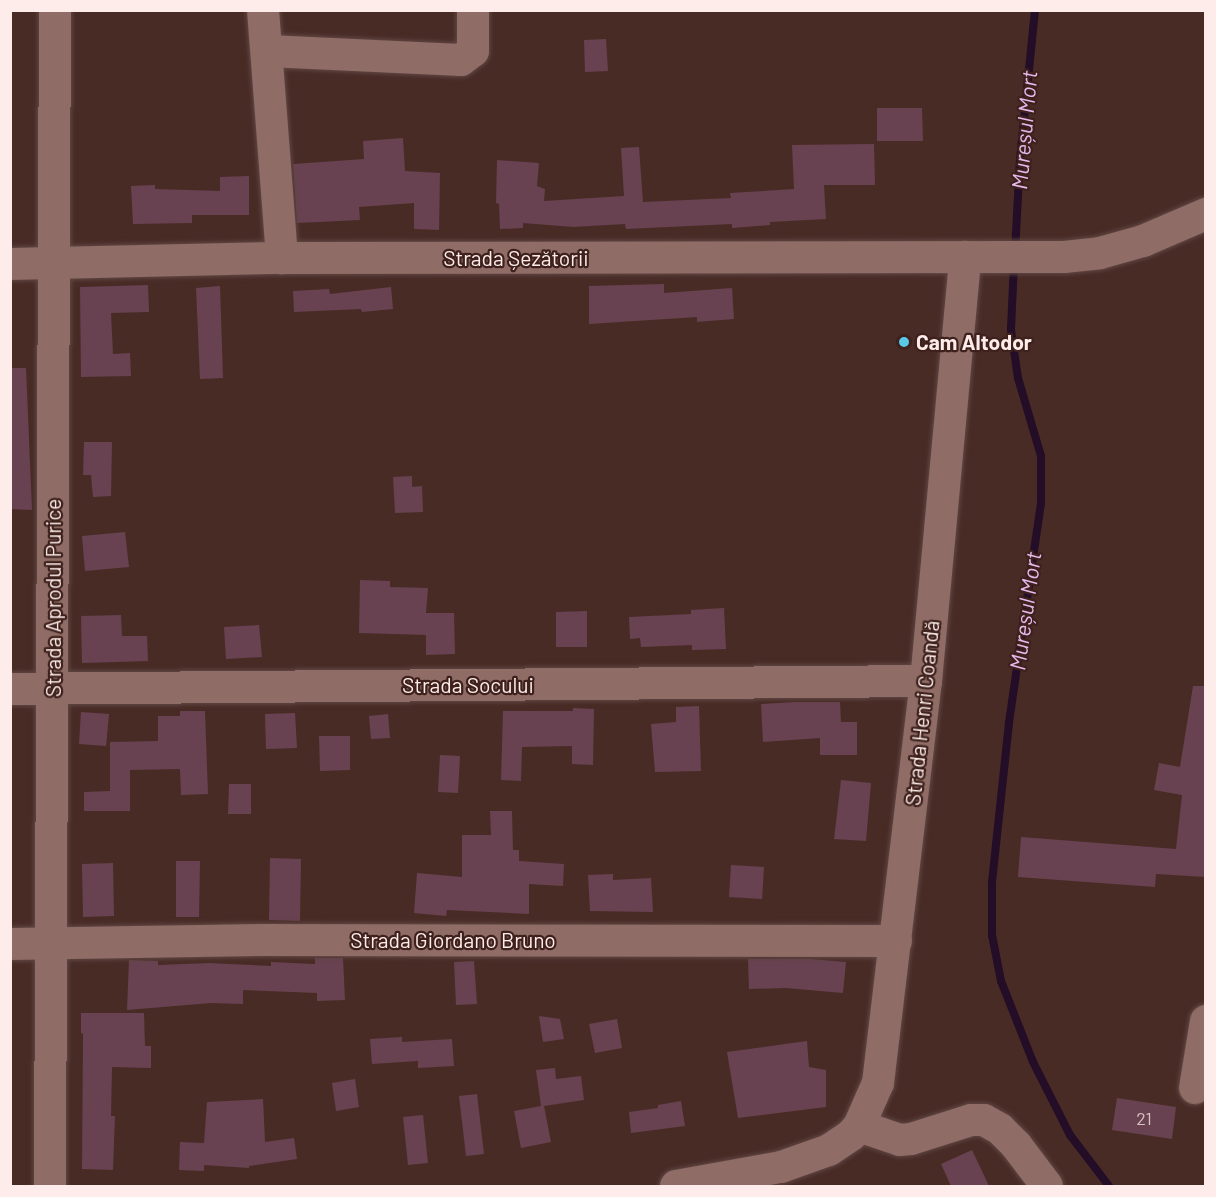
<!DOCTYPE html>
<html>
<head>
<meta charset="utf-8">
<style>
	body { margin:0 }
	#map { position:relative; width:1216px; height:1197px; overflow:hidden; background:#492b26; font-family:Barlow,sans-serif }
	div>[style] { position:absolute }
	.stream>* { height:8px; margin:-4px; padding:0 4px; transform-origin:4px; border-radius:4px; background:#230d27 }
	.building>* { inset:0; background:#684250 }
	.roads { filter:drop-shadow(0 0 2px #604743) drop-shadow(0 0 2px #604743) }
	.minor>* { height:32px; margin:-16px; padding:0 16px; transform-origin:16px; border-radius:16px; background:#8f6c65 }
	.dots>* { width:16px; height:16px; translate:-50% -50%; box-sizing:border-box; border:3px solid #3e211c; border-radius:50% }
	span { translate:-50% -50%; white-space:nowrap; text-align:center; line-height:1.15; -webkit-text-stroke:4.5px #3e211c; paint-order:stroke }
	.number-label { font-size:18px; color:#d8c2c3 }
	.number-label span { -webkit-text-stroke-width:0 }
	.street-label { font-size:21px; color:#fdece9 }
	.poi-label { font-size:21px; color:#fdece9; font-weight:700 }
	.left { translate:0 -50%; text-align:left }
	.water-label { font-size:22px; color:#e7baef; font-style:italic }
	.frame { position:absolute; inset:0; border:12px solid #fdece9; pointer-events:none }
</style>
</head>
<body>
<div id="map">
	<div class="stream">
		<i style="left:1015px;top:251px;width:91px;rotate:-86.9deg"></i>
		<i style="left:1020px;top:160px;width:151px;rotate:-84.3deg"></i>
		<i style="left:1014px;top:263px;width:67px;rotate:92.6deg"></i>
		<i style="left:1011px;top:330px;width:49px;rotate:81.7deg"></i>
		<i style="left:1018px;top:378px;width:81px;rotate:73.6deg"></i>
		<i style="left:1041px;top:456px;width:47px;rotate:90deg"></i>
		<i style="left:1041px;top:503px;width:222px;rotate:98.3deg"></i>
		<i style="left:1009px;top:723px;width:161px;rotate:96.1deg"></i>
		<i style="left:992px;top:883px;width:52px;rotate:90deg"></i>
		<i style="left:992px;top:935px;width:47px;rotate:78.9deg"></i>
		<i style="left:1001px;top:981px;width:87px;rotate:68.4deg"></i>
		<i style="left:1033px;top:1062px;width:82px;rotate:63.1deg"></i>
		<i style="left:1070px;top:1135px;width:64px;rotate:52.6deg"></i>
	</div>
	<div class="building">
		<i style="clip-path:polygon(606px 39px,608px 71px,585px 72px,584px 40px)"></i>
		<i style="clip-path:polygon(877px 108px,922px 108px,923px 141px,877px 141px)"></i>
		<i style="clip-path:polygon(403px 138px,405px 171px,440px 173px,439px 230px,414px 229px,414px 203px,359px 207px,360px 220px,297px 223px,293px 164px,364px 159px,363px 141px)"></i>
		<i style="clip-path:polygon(874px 144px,875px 185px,824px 185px,826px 219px,770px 222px,770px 225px,732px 228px,732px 224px,626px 229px,625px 224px,573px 227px,523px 223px,523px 228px,500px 229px,499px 204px,496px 203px,497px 160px,539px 163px,537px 186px,545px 189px,544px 201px,624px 196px,621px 148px,639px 147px,643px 202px,731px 198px,730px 193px,794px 189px,792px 145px)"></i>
		<i style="clip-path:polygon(249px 176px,249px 215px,192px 215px,192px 223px,133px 224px,131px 186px,155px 185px,155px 189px,220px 191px,220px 177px)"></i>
		<i style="clip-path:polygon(664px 284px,664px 293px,732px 288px,734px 319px,697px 322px,697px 317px,589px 324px,589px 286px)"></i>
		<i style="clip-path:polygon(148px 285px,149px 312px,111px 313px,113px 354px,130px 353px,131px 376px,81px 377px,80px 287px)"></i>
		<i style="clip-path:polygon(220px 286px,223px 378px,200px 379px,196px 288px)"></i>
		<i style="clip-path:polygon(391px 287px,393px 309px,362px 312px,361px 309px,294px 312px,293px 291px,329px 289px,330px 294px)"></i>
		<i style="clip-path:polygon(10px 368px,26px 368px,32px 510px,10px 509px)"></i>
		<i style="clip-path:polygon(84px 442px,112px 442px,111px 496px,93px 497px,91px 475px,83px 475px)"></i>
		<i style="clip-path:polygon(412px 476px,412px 487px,422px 486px,423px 512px,395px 513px,393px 477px)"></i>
		<i style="clip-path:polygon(125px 532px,129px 567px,85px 571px,82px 536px)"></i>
		<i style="clip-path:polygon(360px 580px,390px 581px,390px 587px,428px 588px,426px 613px,454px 613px,455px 654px,426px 655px,426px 635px,359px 633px)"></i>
		<i style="clip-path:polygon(724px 608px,726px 649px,692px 650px,692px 645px,641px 647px,640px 638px,630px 639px,629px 617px,691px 614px,691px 610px)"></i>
		<i style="clip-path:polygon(587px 611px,587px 647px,556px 647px,556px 612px)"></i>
		<i style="clip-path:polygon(121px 615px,122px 636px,147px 636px,148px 661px,82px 663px,81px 616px)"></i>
		<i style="clip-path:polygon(259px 625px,262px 657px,226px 659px,224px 627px)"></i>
		<i style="clip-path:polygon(1193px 686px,1206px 686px,1206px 877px,1156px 874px,1155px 887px,1018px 877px,1021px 837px,1176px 849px,1182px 795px,1154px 790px,1159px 763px,1180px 767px)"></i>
		<i style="clip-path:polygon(795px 702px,840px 702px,841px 722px,857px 722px,857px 755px,820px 755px,820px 738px,763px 742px,761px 704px)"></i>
		<i style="clip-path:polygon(699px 706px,701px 771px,655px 772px,651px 724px,676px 722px,676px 707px)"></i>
		<i style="clip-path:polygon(573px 708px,594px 709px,593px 765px,572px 764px,572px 746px,522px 747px,521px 781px,501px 780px,503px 711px,573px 711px)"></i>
		<i style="clip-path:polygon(180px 711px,205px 711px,208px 794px,181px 795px,180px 769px,130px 770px,130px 811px,84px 811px,84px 792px,110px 791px,110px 742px,158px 741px,158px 716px,180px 716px)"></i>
		<i style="clip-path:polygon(81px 712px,109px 714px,106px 746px,79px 744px)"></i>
		<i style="clip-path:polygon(295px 713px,297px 748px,266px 749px,265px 714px)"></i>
		<i style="clip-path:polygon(388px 714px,390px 738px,371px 739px,369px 716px)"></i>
		<i style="clip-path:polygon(319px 736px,350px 736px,350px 770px,320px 771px)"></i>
		<i style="clip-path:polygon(440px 755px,460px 756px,458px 793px,438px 792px)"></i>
		<i style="clip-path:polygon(841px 780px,871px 783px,866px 841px,834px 839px)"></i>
		<i style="clip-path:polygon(229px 784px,251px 784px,251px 814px,228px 814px)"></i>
		<i style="clip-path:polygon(490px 811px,512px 811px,513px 850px,519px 850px,519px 861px,564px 864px,563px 886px,529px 884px,529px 914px,447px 910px,446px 916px,414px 913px,417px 873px,462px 877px,462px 835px,491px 835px)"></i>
		<i style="clip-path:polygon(270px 858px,301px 859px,300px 921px,269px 920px)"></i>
		<i style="clip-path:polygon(176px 861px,200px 861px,199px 917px,176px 917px)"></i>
		<i style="clip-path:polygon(113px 863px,114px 916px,83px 917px,82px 864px)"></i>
		<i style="clip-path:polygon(731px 865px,764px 867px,762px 899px,729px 897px)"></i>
		<i style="clip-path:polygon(613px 874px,613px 880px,651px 878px,653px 912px,590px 911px,588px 875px)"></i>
		<i style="clip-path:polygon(315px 958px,343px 958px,345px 1000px,317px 1001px,317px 993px,243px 990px,243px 1004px,211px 1003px,127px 1010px,129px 960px,158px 961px,158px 965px,209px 963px,271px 966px,271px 962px,315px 964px)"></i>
		<i style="clip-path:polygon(748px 959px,810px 959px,846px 962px,843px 993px,786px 988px,749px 989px)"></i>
		<i style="clip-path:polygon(474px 961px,477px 1004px,456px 1005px,454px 962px)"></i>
		<i style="clip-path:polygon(81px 1013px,144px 1013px,145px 1046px,151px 1046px,151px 1068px,112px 1067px,111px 1116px,115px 1116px,113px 1170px,82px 1169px,83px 1034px,81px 1033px)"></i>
		<i style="clip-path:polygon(539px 1016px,560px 1019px,564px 1039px,543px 1042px)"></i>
		<i style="clip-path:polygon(617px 1019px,622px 1048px,595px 1053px,589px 1024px)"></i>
		<i style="clip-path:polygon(402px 1037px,402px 1042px,452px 1039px,454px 1066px,418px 1068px,418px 1061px,372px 1064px,370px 1039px)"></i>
		<i style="clip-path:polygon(807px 1041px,809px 1067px,826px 1070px,826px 1107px,738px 1118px,727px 1052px)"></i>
		<i style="clip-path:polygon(555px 1068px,556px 1079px,581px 1076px,584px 1100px,544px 1106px,551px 1142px,521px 1148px,514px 1111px,541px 1106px,536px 1070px)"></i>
		<i style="clip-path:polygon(355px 1079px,359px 1107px,336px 1111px,332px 1083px)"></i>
		<i style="clip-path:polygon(477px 1094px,484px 1154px,466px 1156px,459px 1096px)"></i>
		<i style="clip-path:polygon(1117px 1098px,1176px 1107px,1172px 1139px,1112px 1130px)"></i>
		<i style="clip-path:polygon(263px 1099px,265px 1142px,294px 1138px,297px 1159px,249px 1166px,249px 1168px,204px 1165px,204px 1171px,179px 1170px,180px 1142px,204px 1143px,207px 1102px)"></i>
		<i style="clip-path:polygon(681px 1101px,685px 1126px,631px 1133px,629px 1112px,658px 1108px,658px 1105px)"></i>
		<i style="clip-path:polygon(423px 1115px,428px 1163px,408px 1165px,403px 1117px)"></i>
		<i style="clip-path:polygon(972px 1150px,989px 1186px,951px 1186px,941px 1164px)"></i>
	</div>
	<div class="roads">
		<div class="minor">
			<i style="left:263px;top:10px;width:249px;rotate:85.6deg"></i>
			<i style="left:268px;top:51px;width:193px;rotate:2.7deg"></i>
			<i style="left:461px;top:60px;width:15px;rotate:-37deg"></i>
			<i style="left:473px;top:51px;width:41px;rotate:-90deg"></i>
			<i style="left:10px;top:264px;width:272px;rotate:-1.3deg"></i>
			<i style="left:282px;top:258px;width:782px;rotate:-0.07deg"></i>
			<i style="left:1064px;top:257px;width:36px;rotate:-6deg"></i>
			<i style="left:1100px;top:253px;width:45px;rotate:-15.6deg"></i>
			<i style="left:1143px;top:241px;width:69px;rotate:-23.2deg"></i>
			<i style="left:10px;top:689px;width:916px;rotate:-0.5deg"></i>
			<i style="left:10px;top:944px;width:251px;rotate:-0.9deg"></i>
			<i style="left:261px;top:940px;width:635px;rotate:0.09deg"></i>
			<i style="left:1195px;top:1088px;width:68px;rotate:-80.7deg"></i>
			<i style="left:859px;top:1126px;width:43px;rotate:18.9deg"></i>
			<i style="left:900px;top:1140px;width:11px;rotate:-5deg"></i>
			<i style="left:911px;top:1139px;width:63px;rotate:-17.6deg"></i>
			<i style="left:971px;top:1120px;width:13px"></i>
			<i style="left:984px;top:1120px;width:18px;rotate:29deg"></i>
			<i style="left:1000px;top:1129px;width:23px;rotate:45deg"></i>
			<i style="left:1016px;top:1145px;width:51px;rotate:52.9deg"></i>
			<i style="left:50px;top:1186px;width:1176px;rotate:-89.76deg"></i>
			<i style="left:676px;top:1186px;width:107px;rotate:-10.3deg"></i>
			<i style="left:781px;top:1167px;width:51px;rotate:-19.5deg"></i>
			<i style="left:829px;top:1150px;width:27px;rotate:-34deg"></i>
			<i style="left:851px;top:1135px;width:12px;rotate:-48deg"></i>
			<i style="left:859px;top:1126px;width:47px;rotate:-66.2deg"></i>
			<i style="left:878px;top:1083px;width:405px;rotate:-83.2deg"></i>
			<i style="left:926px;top:681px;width:426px;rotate:-84.7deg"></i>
		</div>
	</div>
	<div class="dots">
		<i style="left:904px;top:342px;background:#59c8e4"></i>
	</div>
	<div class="number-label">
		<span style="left:1144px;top:1118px">21</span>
	</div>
	<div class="street-label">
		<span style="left:516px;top:258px">Strada Șezătorii</span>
		<span style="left:53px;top:598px;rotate:-90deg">Strada Aprodul Purice</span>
		<span style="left:468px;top:685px">Strada Socului</span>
		<span style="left:922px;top:713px;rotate:-84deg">Strada Henri Coandă</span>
		<span style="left:453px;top:940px">Strada Giordano Bruno</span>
	</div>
	<div class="poi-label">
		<span class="left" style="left:916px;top:342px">Cam Altodor</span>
	</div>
	<div class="water-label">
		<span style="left:1024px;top:130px;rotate:-85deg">Mureșul Mort</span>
		<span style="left:1025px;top:611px;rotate:-82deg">Mureșul Mort</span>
	</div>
	<div class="frame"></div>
</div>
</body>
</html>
